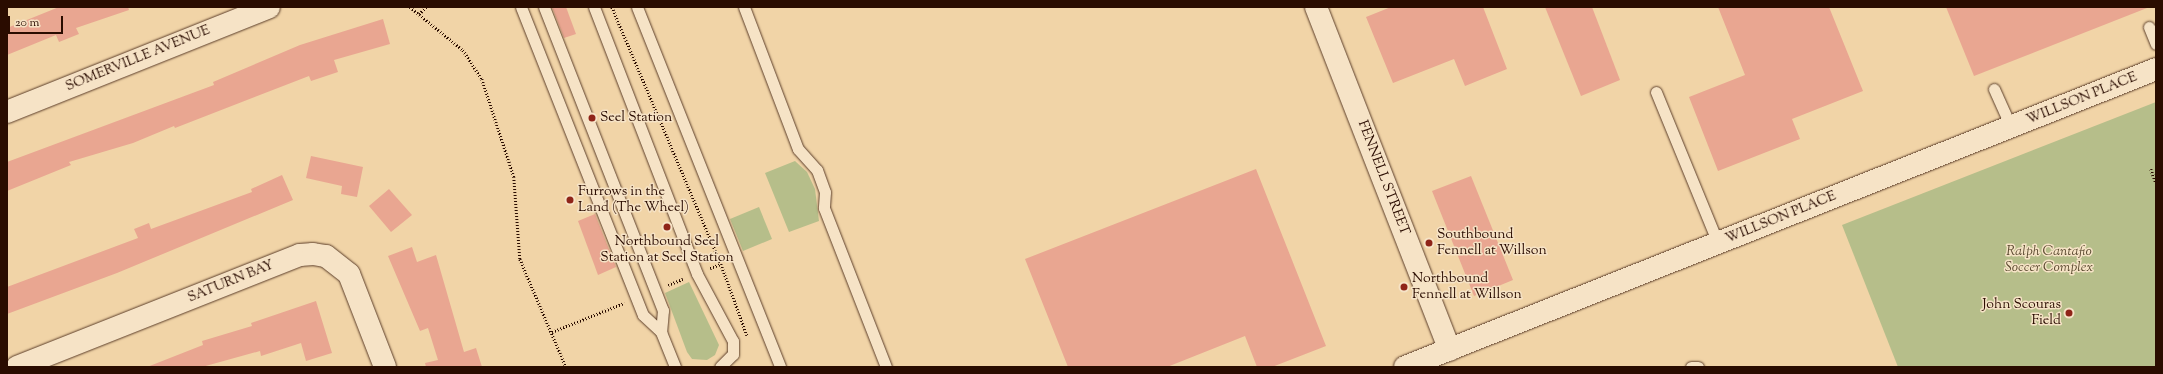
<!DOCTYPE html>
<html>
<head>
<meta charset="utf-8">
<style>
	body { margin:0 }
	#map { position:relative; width:2163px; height:374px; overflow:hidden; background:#f1d4a7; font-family:"Sorts Mill Goudy",serif }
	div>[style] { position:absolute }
	.green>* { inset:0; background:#b6be8a }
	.building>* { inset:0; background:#e9a691 }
	.path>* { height:2.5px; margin-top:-1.25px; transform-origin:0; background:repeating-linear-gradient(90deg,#2a0c00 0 1px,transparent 0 3px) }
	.roads { filter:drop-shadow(0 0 1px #5c3e2a) drop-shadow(0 0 1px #5c3e2a) }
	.lane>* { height:11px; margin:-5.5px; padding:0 5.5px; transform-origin:5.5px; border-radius:5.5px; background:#f6e3c6 }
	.street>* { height:22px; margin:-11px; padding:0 11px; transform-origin:11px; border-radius:11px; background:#f6e3c6 }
	.dots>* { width:11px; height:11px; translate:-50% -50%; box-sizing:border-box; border:2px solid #f6e3c6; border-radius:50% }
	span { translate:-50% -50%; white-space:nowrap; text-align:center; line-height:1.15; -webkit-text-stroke:3px #f6e3c6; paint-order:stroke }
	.street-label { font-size:14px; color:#2a0c00 }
	.poi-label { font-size:14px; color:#2a0c00 }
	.left { translate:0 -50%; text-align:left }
	.right { translate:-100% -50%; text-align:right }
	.park-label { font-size:14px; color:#5b4a30; font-style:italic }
	.frame { position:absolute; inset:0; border:8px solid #2a0c00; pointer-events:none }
	.scale { position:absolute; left:8px; top:16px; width:55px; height:18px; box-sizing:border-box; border:2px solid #2a0c00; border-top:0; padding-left:5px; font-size:12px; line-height:14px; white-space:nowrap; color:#2a0c00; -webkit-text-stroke:3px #f6e3c6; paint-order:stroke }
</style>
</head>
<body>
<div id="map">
	<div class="green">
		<i style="clip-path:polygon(2156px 102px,2156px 367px,1898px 367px,1842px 225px)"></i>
		<i style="clip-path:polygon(795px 161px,807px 172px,815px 189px,819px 221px,789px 232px,765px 173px)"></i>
		<i style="clip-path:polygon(759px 207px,772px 239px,743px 251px,730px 219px)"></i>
		<i style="clip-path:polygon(689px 282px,719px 345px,715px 355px,707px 360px,692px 359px,687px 352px,665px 293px)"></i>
	</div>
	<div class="building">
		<i style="clip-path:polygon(59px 7px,128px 7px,129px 10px,76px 28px,79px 34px,59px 42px,56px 35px,7px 55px,7px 28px)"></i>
		<i style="clip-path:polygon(552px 7px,566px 7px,576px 34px,564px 38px)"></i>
		<i style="clip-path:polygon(1391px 7px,1483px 7px,1507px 69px,1465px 86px,1454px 59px,1393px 83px,1366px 17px)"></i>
		<i style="clip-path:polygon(1545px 7px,1592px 7px,1620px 80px,1581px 96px)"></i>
		<i style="clip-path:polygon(1718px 7px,1829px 7px,1863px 91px,1792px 119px,1800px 139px,1718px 171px,1689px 97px,1745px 75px)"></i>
		<i style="clip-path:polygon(1946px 7px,2147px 7px,2147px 8px,1974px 76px)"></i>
		<i style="clip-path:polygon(383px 19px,390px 44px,334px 60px,338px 72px,311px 81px,309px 76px,175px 128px,174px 126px,133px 143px,69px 162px,71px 165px,7px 191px,7px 162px,214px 85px,213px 82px,300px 45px)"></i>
		<i style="clip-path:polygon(311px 156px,363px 167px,357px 197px,341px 194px,342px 186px,306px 178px)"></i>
		<i style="clip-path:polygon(1256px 169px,1326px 346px,1272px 367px,1257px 367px,1245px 336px,1167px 367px,1068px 367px,1025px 259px)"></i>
		<i style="clip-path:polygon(282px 175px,293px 200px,117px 273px,7px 314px,7px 287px,138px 238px,134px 229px,149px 223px,151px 229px,252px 192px,251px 189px)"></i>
		<i style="clip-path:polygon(1471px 176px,1513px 280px,1474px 296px,1432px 191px)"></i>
		<i style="clip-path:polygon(389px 189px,412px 215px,391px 232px,369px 206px)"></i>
		<i style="clip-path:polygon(595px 214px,616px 267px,598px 275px,578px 221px)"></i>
		<i style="clip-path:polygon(412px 247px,417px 262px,436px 255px,464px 352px,476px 348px,482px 367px,426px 367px,425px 363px,438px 360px,428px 328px,420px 331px,388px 256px)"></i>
		<i style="clip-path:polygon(316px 301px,332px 353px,306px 361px,301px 343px,261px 356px,260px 351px,202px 367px,147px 367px,203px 345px,202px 341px,252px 326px,251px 323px)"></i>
	</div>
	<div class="path">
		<i style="left:410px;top:7px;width:68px;rotate:39.1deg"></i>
		<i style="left:463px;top:50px;width:35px;rotate:57deg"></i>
		<i style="left:482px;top:79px;width:103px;rotate:71.9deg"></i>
		<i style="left:514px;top:177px;width:82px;rotate:85.8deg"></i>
		<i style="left:520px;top:259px;width:117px;rotate:66.9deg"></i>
		<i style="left:612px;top:7px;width:279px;rotate:67deg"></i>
		<i style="left:721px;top:264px;width:76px;rotate:69.9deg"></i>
		<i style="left:419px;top:14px;width:10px;rotate:-45deg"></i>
		<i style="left:2151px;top:169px;width:15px;rotate:70deg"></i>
		<i style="left:710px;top:268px;width:12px;rotate:-20deg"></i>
		<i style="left:668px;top:285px;width:16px;rotate:-22deg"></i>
		<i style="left:552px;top:332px;width:78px;rotate:-21.9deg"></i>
	</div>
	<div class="roads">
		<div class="lane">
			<i style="left:521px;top:7px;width:331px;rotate:68.4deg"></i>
			<i style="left:643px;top:315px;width:25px;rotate:43deg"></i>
			<i style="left:544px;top:7px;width:326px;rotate:68.6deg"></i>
			<i style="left:663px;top:310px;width:22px;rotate:95deg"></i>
			<i style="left:661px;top:332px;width:38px;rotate:68deg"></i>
			<i style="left:594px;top:7px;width:286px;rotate:68.9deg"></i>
			<i style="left:697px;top:274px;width:76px;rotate:61.8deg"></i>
			<i style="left:733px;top:341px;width:13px;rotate:90deg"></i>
			<i style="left:733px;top:354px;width:18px;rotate:135deg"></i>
			<i style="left:637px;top:7px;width:387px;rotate:68.3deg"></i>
			<i style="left:744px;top:7px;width:152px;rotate:69.2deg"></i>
			<i style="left:798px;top:149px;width:28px;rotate:48deg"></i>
			<i style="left:817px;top:170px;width:23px;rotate:70deg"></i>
			<i style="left:825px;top:192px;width:16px;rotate:94deg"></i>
			<i style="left:824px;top:208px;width:171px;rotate:68.7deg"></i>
			<i style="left:2149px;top:27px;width:18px;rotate:68deg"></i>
			<i style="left:1994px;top:89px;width:42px;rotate:65.9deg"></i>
			<i style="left:1656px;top:92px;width:163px;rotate:67.7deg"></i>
			<i style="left:1691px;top:367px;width:7px"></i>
		</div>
		<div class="street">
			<i style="left:1316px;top:7px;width:368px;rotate:68.7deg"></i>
			<i style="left:7px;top:112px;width:282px;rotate:-21.8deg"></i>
			<i style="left:17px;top:367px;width:304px;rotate:-21.6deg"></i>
			<i style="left:300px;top:255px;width:13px;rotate:-4deg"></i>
			<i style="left:313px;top:254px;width:13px;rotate:9deg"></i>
			<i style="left:326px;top:256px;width:29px;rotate:38deg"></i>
			<i style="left:349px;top:274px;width:100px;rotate:68.8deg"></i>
			<i style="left:1405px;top:367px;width:808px;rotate:-21.64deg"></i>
		</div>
	</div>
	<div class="dots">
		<i style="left:592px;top:118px;background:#8f2418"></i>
		<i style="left:570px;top:200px;background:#8f2418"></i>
		<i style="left:667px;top:227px;background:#8f2418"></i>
		<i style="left:1429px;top:243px;background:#8f2418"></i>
		<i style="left:1404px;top:287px;background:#8f2418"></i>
		<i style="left:2069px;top:313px;background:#8f2418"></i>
	</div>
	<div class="street-label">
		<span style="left:138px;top:59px;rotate:-22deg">SOMERVILLE AVENUE</span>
		<span style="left:2082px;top:99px;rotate:-22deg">WILLSON PLACE</span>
		<span style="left:1383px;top:178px;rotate:69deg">FENNELL STREET</span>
		<span style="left:1781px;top:218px;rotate:-22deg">WILLSON PLACE</span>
		<span style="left:231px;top:282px;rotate:-22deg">SATURN BAY</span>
	</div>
	<div class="poi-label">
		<span class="left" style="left:600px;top:118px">Seel Station</span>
		<span class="left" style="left:578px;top:200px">Furrows in the<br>Land (The Wheel)</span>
		<span class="left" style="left:1437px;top:243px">Southbound<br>Fennell at Willson</span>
		<span style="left:667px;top:250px">Northbound Seel<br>Station at Seel Station</span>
		<span class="left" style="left:1412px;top:287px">Northbound<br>Fennell at Willson</span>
		<span class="right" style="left:2061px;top:313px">John Scouras<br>Field</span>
	</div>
	<div class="park-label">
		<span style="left:2049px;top:260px">Ralph Cantafio<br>Soccer Complex</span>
	</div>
	<div class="frame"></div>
	<div class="scale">20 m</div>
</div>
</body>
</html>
